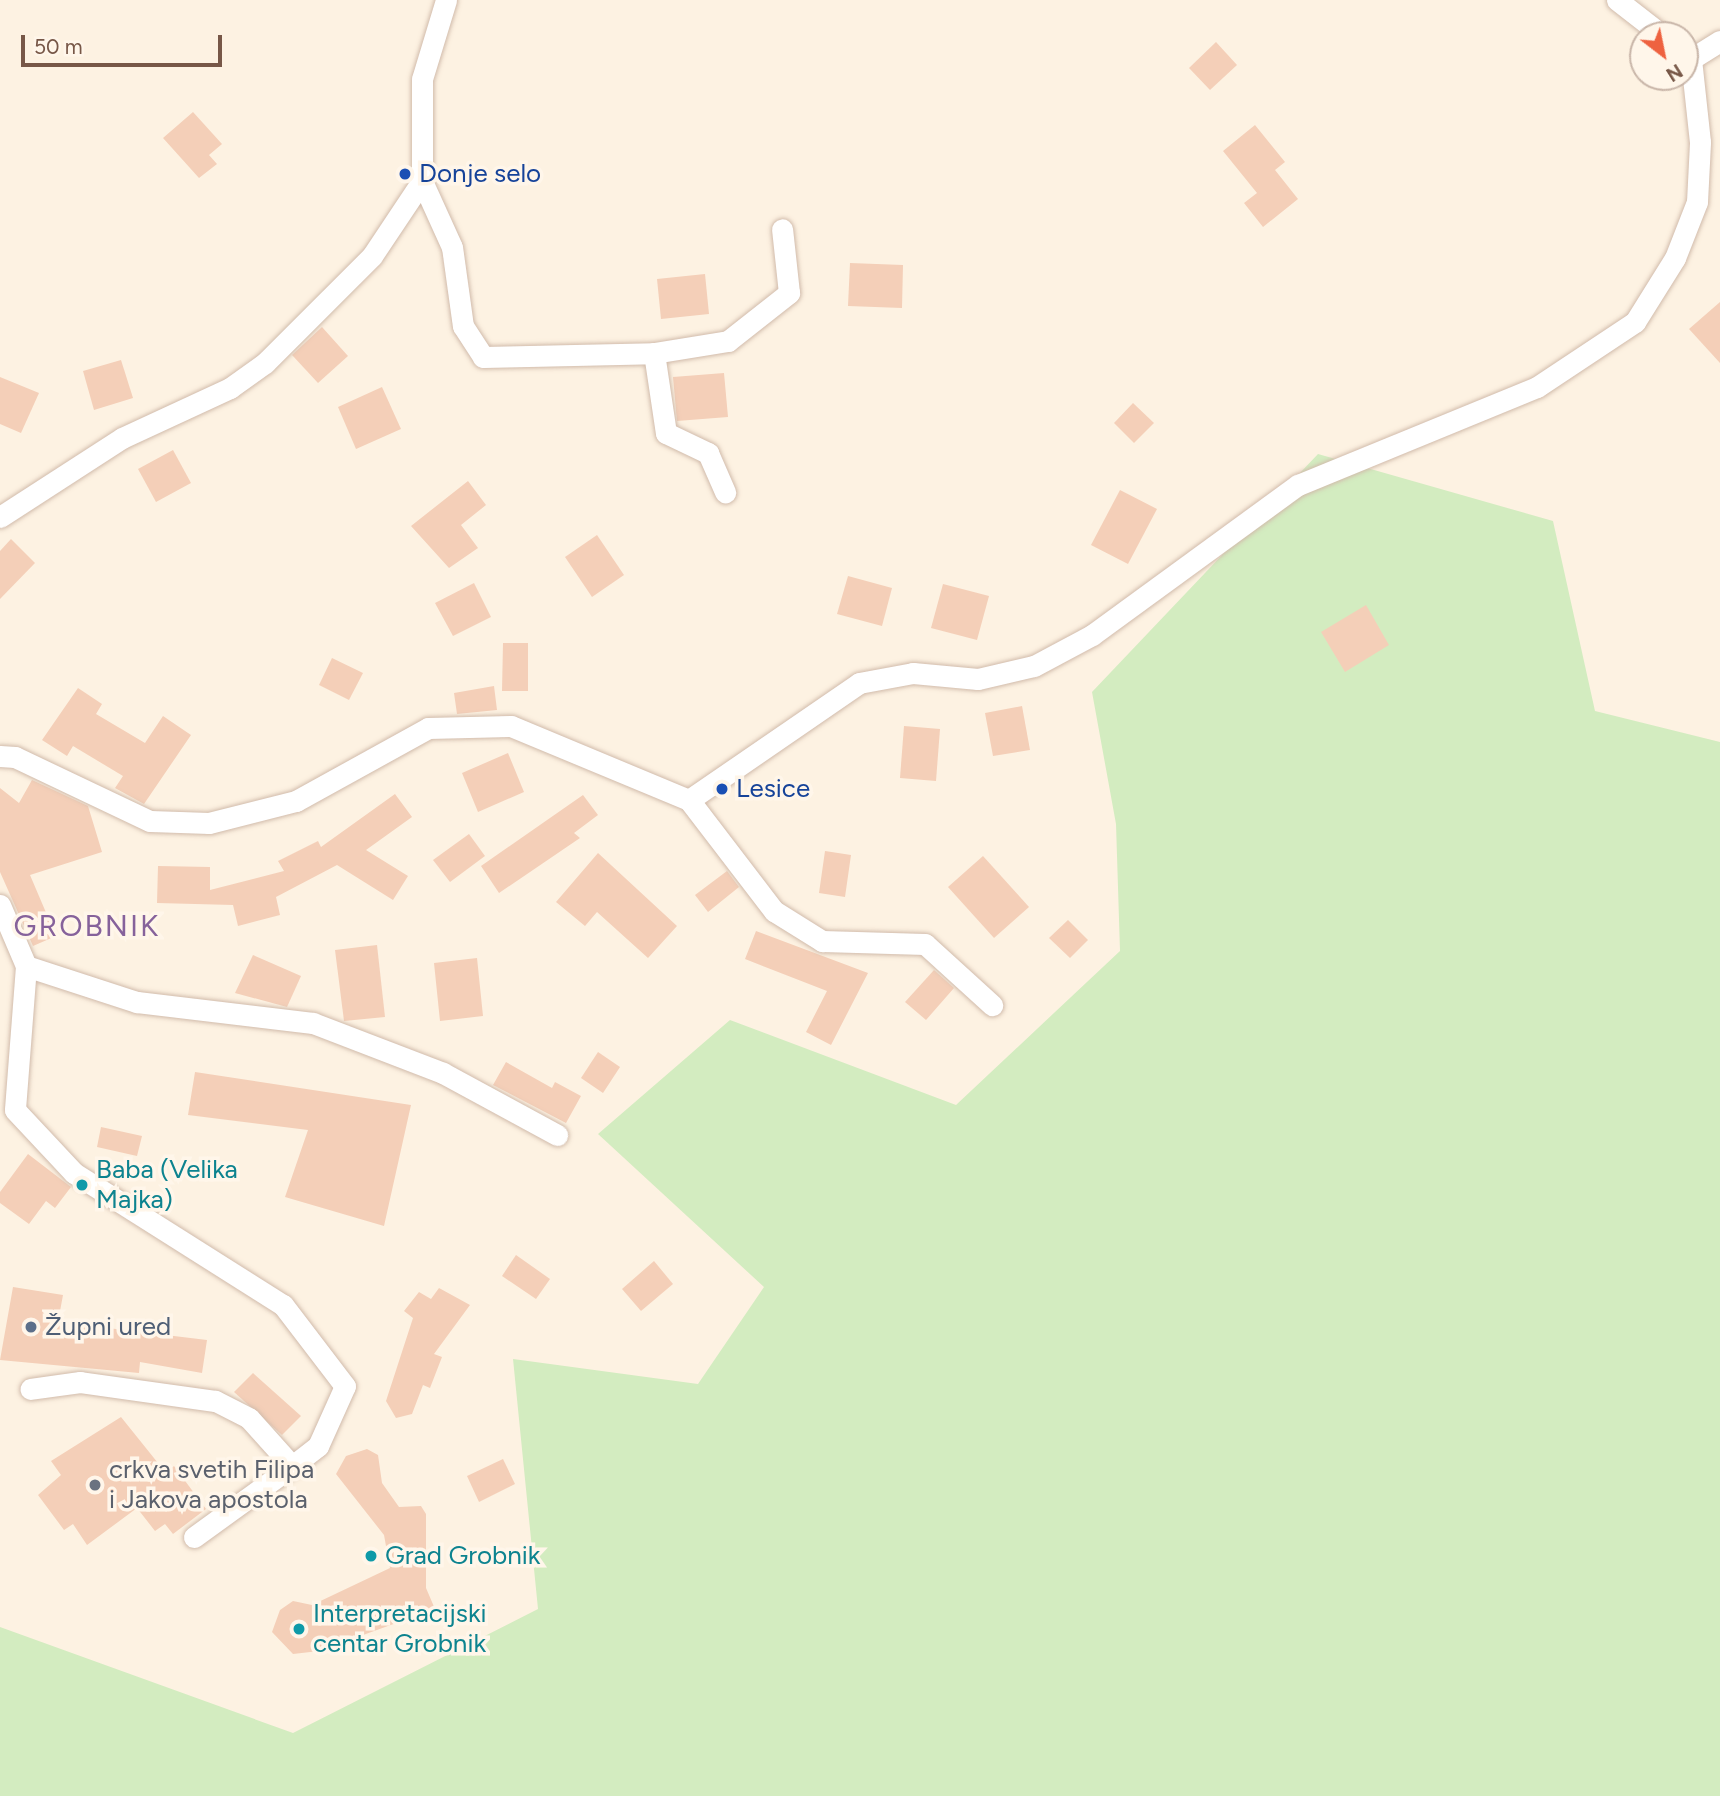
<!DOCTYPE html>
<html>
<head>
<meta charset="utf-8">
<style>
	body { margin:0 }
	#map { position:relative; width:1720px; height:1796px; overflow:hidden; background:#fdf2e2; font-family:Figtree,sans-serif }
	div>[style] { position:absolute }
	.green>* { inset:0; background:#d3ecc0 }
	.building>* { inset:0; background:#f4cfb8 }
	.roads { filter:drop-shadow(0 0 2px #d1bbab) drop-shadow(0 0 2px #d1bbab) }
	.minor>* { height:21px; margin:-10.5px; padding:0 10.5px; transform-origin:10.5px; border-radius:10.5px; background:#fff }
	.dots>* { width:19px; height:19px; translate:-50% -50%; box-sizing:border-box; border:4px solid #fff6ea; border-radius:50% }
	span { translate:-50% -50%; white-space:nowrap; text-align:center; line-height:1.15; -webkit-text-stroke:7px #fff6ea; paint-order:stroke }
	.transit-label { font-size:26px; color:#164399 }
	.left { translate:0 -50%; text-align:left }
	.culture-label { font-size:26px; color:#0d838f }
	.service-label { font-size:26px; color:#4e5e75 }
	.worship-label { font-size:26px; color:#5b616d }
	.quarter-label { font-size:30px; color:#86629b; letter-spacing:2px }
	.north { position:absolute; left:1629px; top:21px; width:70px; height:70px; box-sizing:border-box; background:#fff6ea; border:2px solid #c9b6a9; border-radius:50%; rotate:148deg; font-size:19px; font-weight:700; line-height:28px; text-align:center; color:#775747 }
	.north::after { content:''; display:block; margin:auto; width:24px; height:32px; background:#ee6240; clip-path:polygon(50% 0,100% 100%,50% 72%,0 100%) }
	.scale { position:absolute; left:21px; top:35px; width:201px; height:32px; box-sizing:border-box; border:4px solid #775747; border-top:0; padding-left:9px; font-size:21px; line-height:24px; white-space:nowrap; color:#775747; -webkit-text-stroke:5px #fff6ea; paint-order:stroke }
</style>
</head>
<body>
<div id="map">
	<div class="green">
		<i style="clip-path:polygon(1318px 454px,1553px 521px,1595px 711px,1720px 742px,1720px 1796px,0 1796px,0 1627px,293px 1733px,538px 1609px,513px 1359px,698px 1384px,764px 1287px,598px 1134px,730px 1020px,956px 1105px,1120px 951px,1116px 824px,1092px 692px)"></i>
	</div>
	<div class="building">
		<i style="clip-path:polygon(1216px 42px,1237px 65px,1210px 90px,1189px 68px)"></i>
		<i style="clip-path:polygon(193px 112px,222px 144px,209px 155px,217px 164px,199px 178px,163px 138px)"></i>
		<i style="clip-path:polygon(1255px 125px,1285px 162px,1275px 170px,1298px 199px,1263px 227px,1244px 203px,1257px 193px,1223px 151px)"></i>
		<i style="clip-path:polygon(850px 263px,903px 265px,902px 308px,848px 306px)"></i>
		<i style="clip-path:polygon(705px 274px,709px 314px,661px 319px,657px 279px)"></i>
		<i style="clip-path:polygon(1720px 302px,1720px 363px,1689px 329px)"></i>
		<i style="clip-path:polygon(322px 327px,348px 356px,318px 383px,292px 355px)"></i>
		<i style="clip-path:polygon(121px 360px,133px 398px,94px 410px,83px 371px)"></i>
		<i style="clip-path:polygon(724px 373px,728px 417px,677px 421px,673px 377px)"></i>
		<i style="clip-path:polygon(0 377px,39px 393px,21px 433px,0 424px)"></i>
		<i style="clip-path:polygon(382px 387px,401px 429px,356px 449px,338px 407px)"></i>
		<i style="clip-path:polygon(1133px 403px,1154px 423px,1134px 443px,1114px 423px)"></i>
		<i style="clip-path:polygon(173px 450px,191px 483px,156px 502px,138px 469px)"></i>
		<i style="clip-path:polygon(468px 481px,486px 505px,461px 525px,478px 548px,449px 568px,411px 526px)"></i>
		<i style="clip-path:polygon(1120px 490px,1157px 509px,1128px 564px,1091px 545px)"></i>
		<i style="clip-path:polygon(597px 535px,624px 575px,592px 597px,565px 557px)"></i>
		<i style="clip-path:polygon(11px 539px,35px 563px,0 599px,0 551px)"></i>
		<i style="clip-path:polygon(848px 576px,892px 588px,882px 626px,837px 614px)"></i>
		<i style="clip-path:polygon(474px 583px,491px 617px,453px 636px,435px 603px)"></i>
		<i style="clip-path:polygon(943px 584px,989px 596px,977px 640px,931px 628px)"></i>
		<i style="clip-path:polygon(1366px 605px,1389px 645px,1345px 672px,1321px 632px)"></i>
		<i style="clip-path:polygon(503px 643px,528px 643px,528px 691px,502px 691px)"></i>
		<i style="clip-path:polygon(332px 658px,363px 673px,349px 700px,319px 685px)"></i>
		<i style="clip-path:polygon(494px 686px,497px 710px,457px 714px,454px 693px)"></i>
		<i style="clip-path:polygon(78px 688px,102px 704px,96px 714px,145px 743px,163px 716px,191px 735px,144px 804px,115px 788px,123px 776px,73px 746px,67px 756px,42px 740px)"></i>
		<i style="clip-path:polygon(1022px 706px,1030px 750px,993px 756px,985px 713px)"></i>
		<i style="clip-path:polygon(904px 726px,940px 729px,936px 781px,900px 778px)"></i>
		<i style="clip-path:polygon(508px 753px,524px 792px,478px 812px,462px 773px)"></i>
		<i style="clip-path:polygon(32px 780px,88px 806px,102px 852px,30px 875px,56px 936px,33px 946px,0 872px,0 788px,19px 803px)"></i>
		<i style="clip-path:polygon(395px 794px,412px 817px,366px 850px,408px 876px,393px 900px,337px 865px,276px 897px,280px 915px,238px 926px,233px 905px,157px 903px,158px 866px,210px 867px,210px 890px,284px 871px,278px 861px,318px 841px,321px 847px)"></i>
		<i style="clip-path:polygon(583px 795px,598px 815px,574px 833px,580px 838px,499px 893px,481px 866px)"></i>
		<i style="clip-path:polygon(469px 834px,485px 856px,450px 882px,433px 860px)"></i>
		<i style="clip-path:polygon(825px 851px,851px 855px,845px 897px,819px 893px)"></i>
		<i style="clip-path:polygon(598px 853px,677px 926px,648px 958px,597px 912px,585px 926px,556px 902px)"></i>
		<i style="clip-path:polygon(983px 856px,1029px 907px,994px 938px,948px 887px)"></i>
		<i style="clip-path:polygon(727px 871px,739px 887px,708px 912px,695px 895px)"></i>
		<i style="clip-path:polygon(1068px 920px,1088px 940px,1070px 958px,1049px 938px)"></i>
		<i style="clip-path:polygon(756px 931px,868px 973px,831px 1045px,806px 1032px,827px 991px,745px 959px)"></i>
		<i style="clip-path:polygon(377px 945px,385px 1017px,344px 1021px,335px 950px)"></i>
		<i style="clip-path:polygon(253px 955px,301px 976px,287px 1007px,235px 993px)"></i>
		<i style="clip-path:polygon(477px 958px,483px 1016px,440px 1021px,434px 963px)"></i>
		<i style="clip-path:polygon(934px 970px,954px 988px,926px 1020px,905px 1002px)"></i>
		<i style="clip-path:polygon(598px 1052px,620px 1067px,603px 1093px,581px 1078px)"></i>
		<i style="clip-path:polygon(506px 1062px,552px 1088px,555px 1082px,581px 1096px,566px 1123px,493px 1085px)"></i>
		<i style="clip-path:polygon(195px 1072px,411px 1105px,384px 1226px,285px 1197px,308px 1130px,188px 1115px)"></i>
		<i style="clip-path:polygon(101px 1127px,142px 1136px,137px 1156px,97px 1147px)"></i>
		<i style="clip-path:polygon(28px 1154px,71px 1187px,55px 1208px,46px 1201px,29px 1224px,0 1203px,0 1192px)"></i>
		<i style="clip-path:polygon(516px 1255px,550px 1279px,536px 1299px,502px 1276px)"></i>
		<i style="clip-path:polygon(654px 1261px,673px 1284px,641px 1311px,622px 1289px)"></i>
		<i style="clip-path:polygon(13px 1287px,63px 1295px,58px 1322px,207px 1340px,202px 1373px,140px 1362px,139px 1373px,0 1360px)"></i>
		<i style="clip-path:polygon(439px 1288px,470px 1305px,434px 1354px,442px 1357px,430px 1388px,423px 1385px,412px 1414px,396px 1418px,386px 1401px,413px 1318px,404px 1311px,419px 1292px,431px 1299px)"></i>
		<i style="clip-path:polygon(253px 1373px,301px 1416px,282px 1435px,234px 1392px)"></i>
		<i style="clip-path:polygon(121px 1417px,166px 1473px,174px 1466px,206px 1509px,173px 1534px,165px 1524px,155px 1531px,137px 1508px,87px 1545px,73px 1524px,64px 1530px,38px 1495px,61px 1475px,51px 1461px)"></i>
		<i style="clip-path:polygon(367px 1449px,378px 1455px,382px 1483px,399px 1507px,421px 1506px,426px 1514px,426px 1588px,435px 1609px,352px 1639px,354px 1647px,293px 1654px,272px 1632px,280px 1610px,293px 1601px,312px 1605px,390px 1568px,384px 1535px,336px 1474px,346px 1456px)"></i>
		<i style="clip-path:polygon(503px 1459px,515px 1484px,479px 1502px,467px 1476px)"></i>
	</div>
	<div class="roads">
		<div class="minor">
			<i style="left:1617px;top:0;width:57px;rotate:37.9deg"></i>
			<i style="left:1691px;top:59px;width:34px;rotate:-32deg"></i>
			<i style="left:422px;top:181px;width:72px;rotate:65.6deg"></i>
			<i style="left:452px;top:247px;width:80px;rotate:82.1deg"></i>
			<i style="left:463px;top:326px;width:37px;rotate:57deg"></i>
			<i style="left:483px;top:357px;width:171px;rotate:-1.3deg"></i>
			<i style="left:654px;top:353px;width:81px;rotate:81.5deg"></i>
			<i style="left:666px;top:433px;width:47px;rotate:25.5deg"></i>
			<i style="left:708px;top:453px;width:43px;rotate:66.4deg"></i>
			<i style="left:654px;top:353px;width:75px;rotate:-9.2deg"></i>
			<i style="left:728px;top:341px;width:78px;rotate:-38.2deg"></i>
			<i style="left:789px;top:293px;width:64px;rotate:-96.2deg"></i>
			<i style="left:0;top:517px;width:145px;rotate:-32.9deg"></i>
			<i style="left:122px;top:438px;width:119px;rotate:-24.8deg"></i>
			<i style="left:230px;top:388px;width:43px;rotate:-35.5deg"></i>
			<i style="left:265px;top:363px;width:151px;rotate:-45deg"></i>
			<i style="left:372px;top:256px;width:90px;rotate:-56.3deg"></i>
			<i style="left:422px;top:181px;width:102px;rotate:-90deg"></i>
			<i style="left:422px;top:79px;width:83px;rotate:-73.1deg"></i>
			<i style="left:0;top:756px;width:15px;rotate:4deg"></i>
			<i style="left:15px;top:757px;width:149px;rotate:25.4deg"></i>
			<i style="left:150px;top:821px;width:59px;rotate:1.9deg"></i>
			<i style="left:209px;top:823px;width:90px;rotate:-14.2deg"></i>
			<i style="left:296px;top:801px;width:151px;rotate:-28.9deg"></i>
			<i style="left:428px;top:728px;width:83px;rotate:-1.4deg"></i>
			<i style="left:511px;top:726px;width:193px;rotate:22.6deg"></i>
			<i style="left:689px;top:800px;width:206px;rotate:-34.5deg"></i>
			<i style="left:859px;top:683px;width:55px;rotate:-10.5deg"></i>
			<i style="left:913px;top:673px;width:65px;rotate:5.3deg"></i>
			<i style="left:978px;top:679px;width:57px;rotate:-13.1deg"></i>
			<i style="left:1034px;top:666px;width:66px;rotate:-28.1deg"></i>
			<i style="left:1092px;top:635px;width:255px;rotate:-36.1deg"></i>
			<i style="left:1298px;top:485px;width:258px;rotate:-22.3deg"></i>
			<i style="left:1537px;top:387px;width:118px;rotate:-33.6deg"></i>
			<i style="left:1635px;top:322px;width:75px;rotate:-58deg"></i>
			<i style="left:1675px;top:258px;width:60px;rotate:-68.6deg"></i>
			<i style="left:1697px;top:202px;width:60px;rotate:-87.1deg"></i>
			<i style="left:1700px;top:142px;width:83px;rotate:-96.2deg"></i>
			<i style="left:1691px;top:59px;width:8px;rotate:-140deg"></i>
			<i style="left:689px;top:800px;width:140px;rotate:52.6deg"></i>
			<i style="left:774px;top:911px;width:57px;rotate:32deg"></i>
			<i style="left:822px;top:941px;width:103px;rotate:1.7deg"></i>
			<i style="left:925px;top:944px;width:91px;rotate:42.3deg"></i>
			<i style="left:0;top:905px;width:66px;rotate:66.9deg"></i>
			<i style="left:26px;top:966px;width:117px;rotate:18deg"></i>
			<i style="left:137px;top:1002px;width:177px;rotate:6.8deg"></i>
			<i style="left:313px;top:1023px;width:139px;rotate:21deg"></i>
			<i style="left:443px;top:1073px;width:130px;rotate:28.5deg"></i>
			<i style="left:26px;top:966px;width:144px;rotate:94.4deg"></i>
			<i style="left:15px;top:1110px;width:86px;rotate:46.9deg"></i>
			<i style="left:74px;top:1173px;width:247px;rotate:32.3deg"></i>
			<i style="left:283px;top:1305px;width:102px;rotate:52.6deg"></i>
			<i style="left:345px;top:1386px;width:66px;rotate:114.2deg"></i>
			<i style="left:318px;top:1446px;width:33px;rotate:142deg"></i>
			<i style="left:292px;top:1466px;width:64px;rotate:-131.9deg"></i>
			<i style="left:249px;top:1418px;width:38px;rotate:-153deg"></i>
			<i style="left:215px;top:1401px;width:136px;rotate:-172deg"></i>
			<i style="left:80px;top:1382px;width:50px;rotate:172deg"></i>
			<i style="left:194px;top:1537px;width:121px;rotate:-35.9deg"></i>
		</div>
	</div>
	<div class="dots">
		<i style="left:405px;top:174px;background:#1a4fb4"></i>
		<i style="left:722px;top:789px;background:#1a4fb4"></i>
		<i style="left:82px;top:1185px;background:#0f9aa8"></i>
		<i style="left:31px;top:1327px;background:#5c6f8a"></i>
		<i style="left:95px;top:1485px;background:#6b7280"></i>
		<i style="left:371px;top:1556px;background:#0f9aa8"></i>
		<i style="left:299px;top:1629px;background:#0f9aa8"></i>
	</div>
	<div class="transit-label">
		<span class="left" style="left:419px;top:174px">Donje selo</span>
		<span class="left" style="left:736px;top:789px">Lesice</span>
	</div>
	<div class="culture-label">
		<span class="left" style="left:96px;top:1185px">Baba (Velika<br>Majka)</span>
		<span class="left" style="left:385px;top:1556px">Grad Grobnik</span>
		<span class="left" style="left:313px;top:1629px">Interpretacijski<br>centar Grobnik</span>
	</div>
	<div class="service-label">
		<span class="left" style="left:45px;top:1327px">Župni ured</span>
	</div>
	<div class="worship-label">
		<span class="left" style="left:109px;top:1485px">crkva svetih Filipa<br>i Jakova apostola</span>
	</div>
	<div class="quarter-label">
		<span style="left:87px;top:926px">GROBNIK</span>
	</div>
	<div class="north">N</div>
	<div class="scale">50 m</div>
</div>
</body>
</html>
